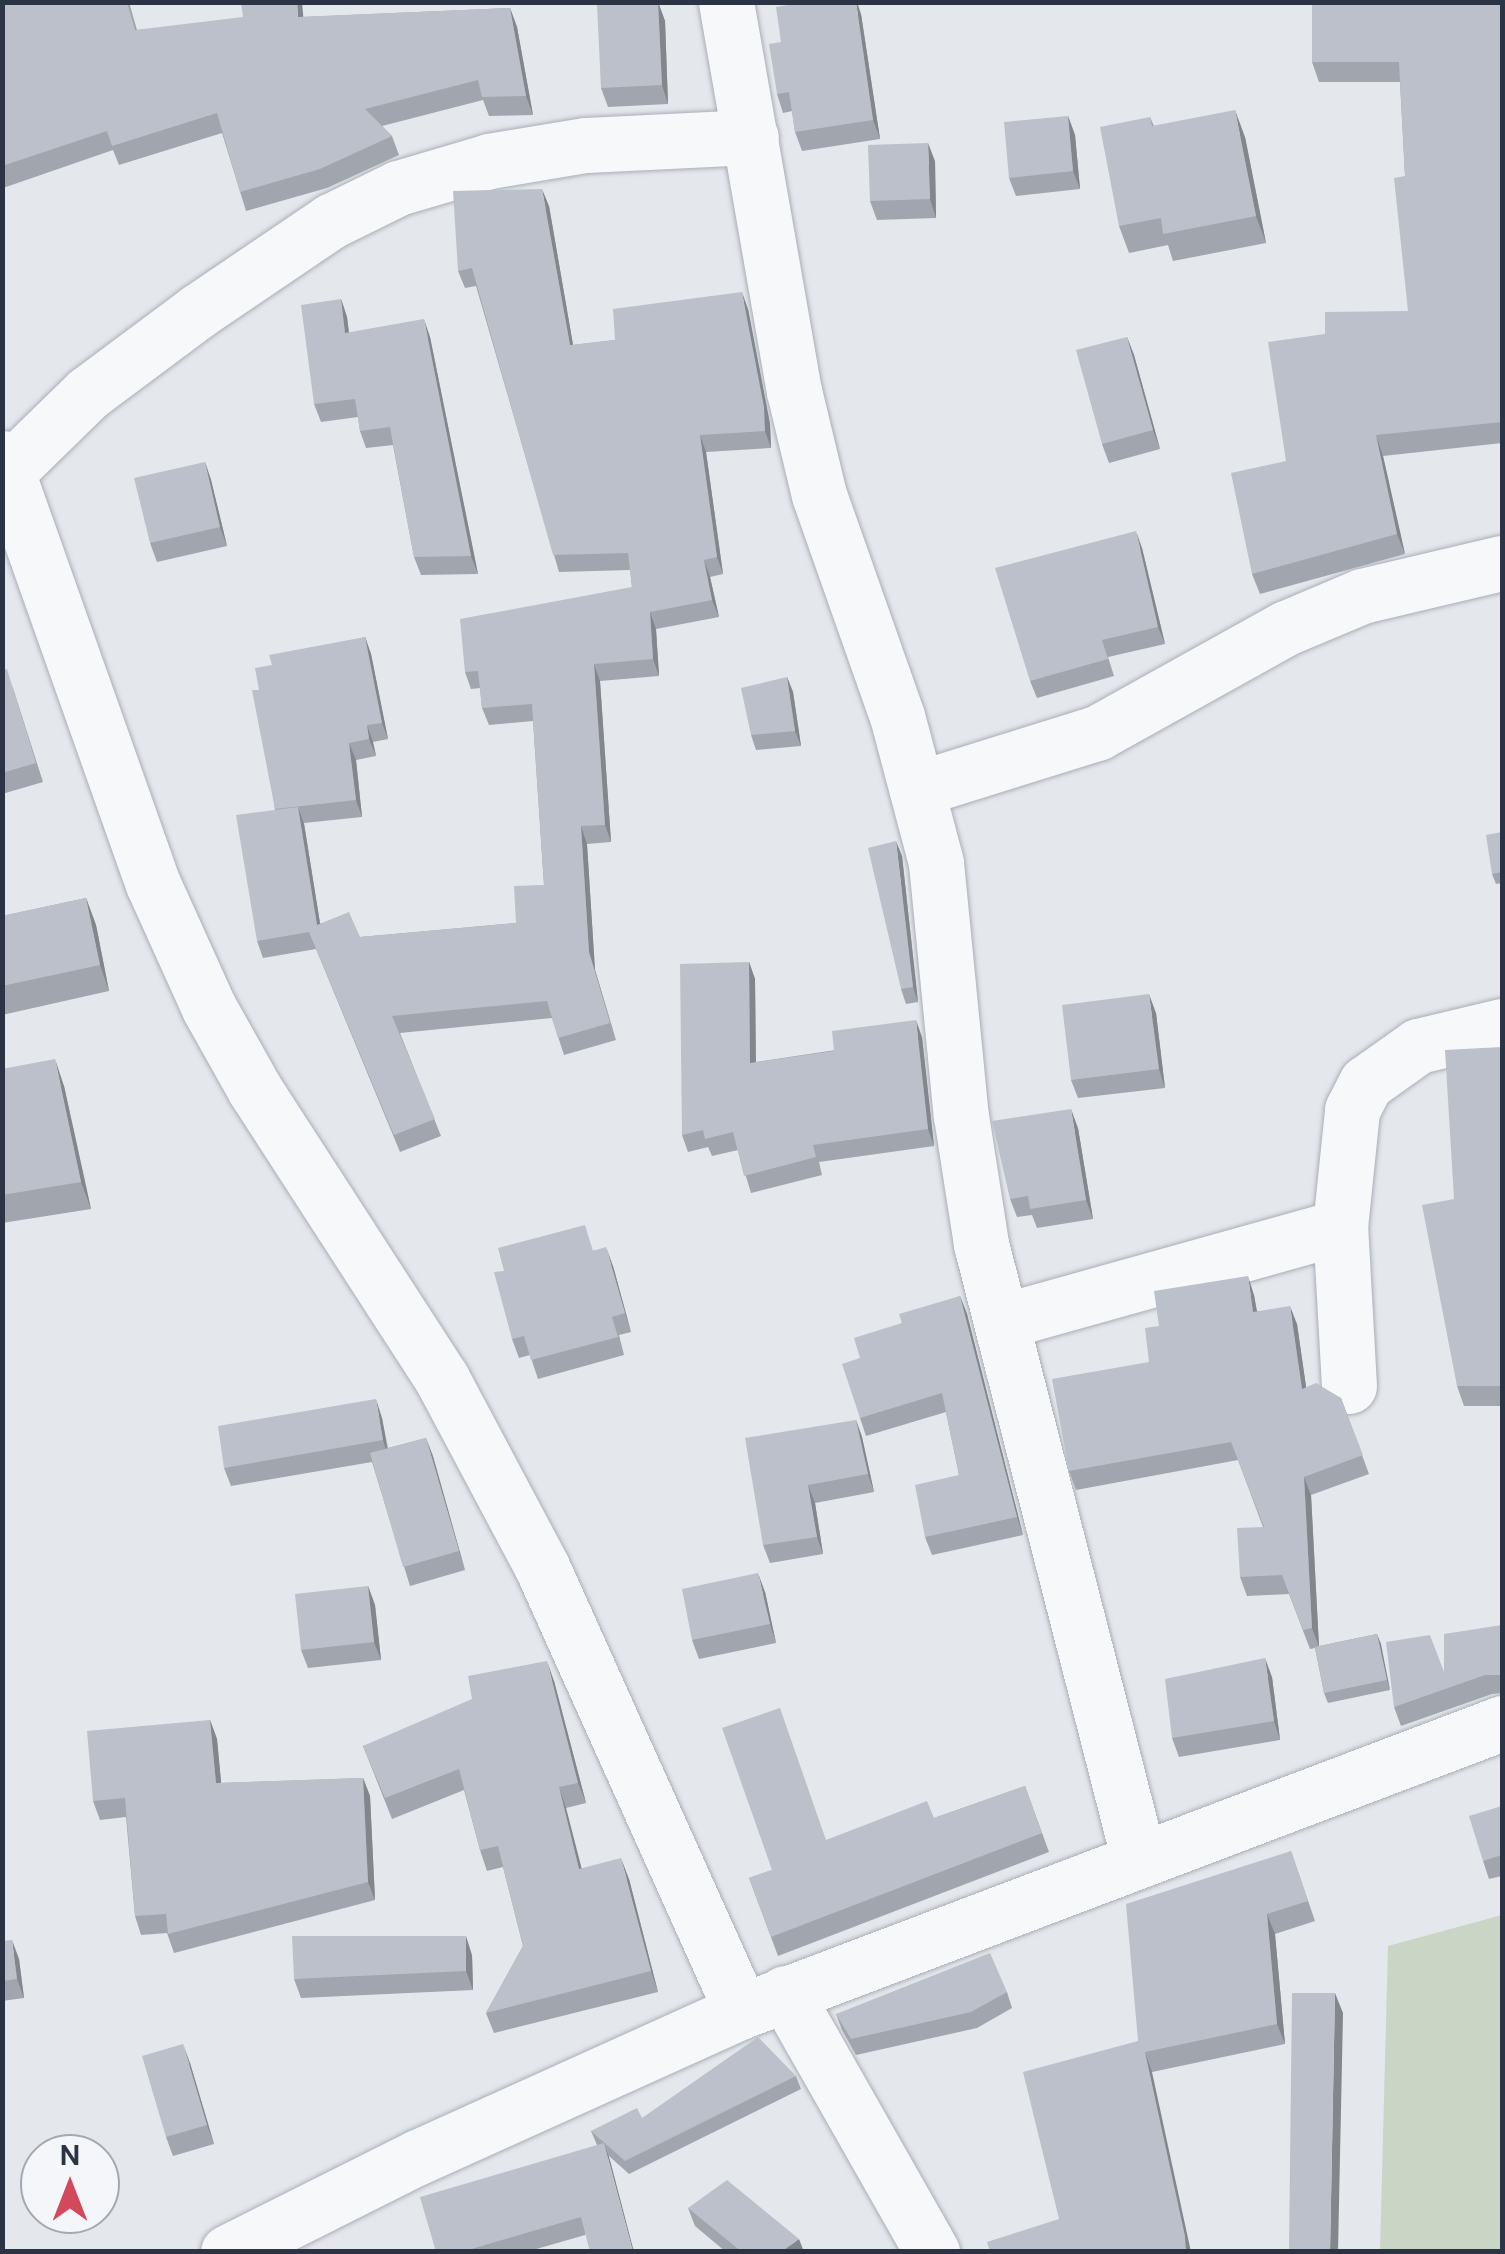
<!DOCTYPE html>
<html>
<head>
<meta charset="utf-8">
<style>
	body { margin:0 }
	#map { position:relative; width:1505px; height:2254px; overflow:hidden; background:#e4e7ec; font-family:"DM Sans",sans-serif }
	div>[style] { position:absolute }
	.green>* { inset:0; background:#c9d6c5 }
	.roads { filter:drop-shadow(0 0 2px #a9aeb7) drop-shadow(0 0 2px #a9aeb7) }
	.minor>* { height:55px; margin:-27.5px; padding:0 27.5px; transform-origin:27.5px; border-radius:27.5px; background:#f7f8fa }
	.wall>* { inset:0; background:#a1a5ae }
	.shaded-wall>* { inset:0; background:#83868d }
	.building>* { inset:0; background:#bbc0ca }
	span { translate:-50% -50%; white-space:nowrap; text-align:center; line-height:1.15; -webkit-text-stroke:9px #f4f6f9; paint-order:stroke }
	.frame { position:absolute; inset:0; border:5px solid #2b3445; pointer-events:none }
	.north { position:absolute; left:20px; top:2134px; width:100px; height:100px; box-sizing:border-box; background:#f4f6f9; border:2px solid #a4a8b1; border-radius:50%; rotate:0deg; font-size:28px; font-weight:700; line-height:40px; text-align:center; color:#2b3445 }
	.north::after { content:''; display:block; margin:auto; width:35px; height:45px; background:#d1495b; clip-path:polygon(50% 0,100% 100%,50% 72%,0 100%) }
</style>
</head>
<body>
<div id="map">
	<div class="green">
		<i style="clip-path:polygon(1502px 1915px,1502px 2251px,1380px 2251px,1388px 1946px)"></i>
	</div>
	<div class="roads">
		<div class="minor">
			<i style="left:726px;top:2px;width:395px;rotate:80.1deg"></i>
			<i style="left:794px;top:391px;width:107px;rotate:76.5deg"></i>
			<i style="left:819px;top:495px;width:234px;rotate:70.6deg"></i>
			<i style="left:897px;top:716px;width:152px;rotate:75.1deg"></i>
			<i style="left:936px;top:863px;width:254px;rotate:84.4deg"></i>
			<i style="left:961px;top:1116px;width:130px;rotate:81.1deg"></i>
			<i style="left:981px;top:1244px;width:632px;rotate:75.61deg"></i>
			<i style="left:2px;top:458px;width:452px;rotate:70.5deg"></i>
			<i style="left:153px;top:884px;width:136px;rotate:65.7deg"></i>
			<i style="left:209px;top:1008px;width:94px;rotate:60.7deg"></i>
			<i style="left:255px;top:1090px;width:344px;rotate:57.1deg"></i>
			<i style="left:442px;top:1379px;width:213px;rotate:62deg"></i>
			<i style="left:542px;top:1567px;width:487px;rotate:65.8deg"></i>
			<i style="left:7px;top:472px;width:113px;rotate:-44.3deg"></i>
			<i style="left:88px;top:393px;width:137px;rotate:-36.7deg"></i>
			<i style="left:198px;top:311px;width:161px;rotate:-34.1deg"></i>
			<i style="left:331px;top:221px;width:75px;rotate:-26.2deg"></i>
			<i style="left:398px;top:188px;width:95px;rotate:-16.5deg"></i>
			<i style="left:489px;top:161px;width:98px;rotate:-9.4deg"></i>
			<i style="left:586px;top:145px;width:165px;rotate:-2.8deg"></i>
			<i style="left:917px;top:789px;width:189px;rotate:-17.3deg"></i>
			<i style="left:1097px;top:733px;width:216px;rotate:-29.1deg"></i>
			<i style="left:1286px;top:628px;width:82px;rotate:-22.8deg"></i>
			<i style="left:1362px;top:596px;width:144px;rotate:-13.3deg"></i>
			<i style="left:1003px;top:1321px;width:350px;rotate:-15.6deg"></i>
			<i style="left:1349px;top:1386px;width:159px;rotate:-93.2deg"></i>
			<i style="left:1340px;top:1227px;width:118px;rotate:-84.1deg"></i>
			<i style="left:1352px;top:1110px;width:30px;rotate:-63deg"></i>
			<i style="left:1366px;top:1083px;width:64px;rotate:-35.4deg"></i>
			<i style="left:1418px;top:1046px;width:86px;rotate:-13.4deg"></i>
			<i style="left:785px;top:1993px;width:298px;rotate:60.4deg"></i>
			<i style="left:228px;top:2252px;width:212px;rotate:-26.6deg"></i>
			<i style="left:418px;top:2157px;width:355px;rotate:-24.3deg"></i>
			<i style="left:742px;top:2011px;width:813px;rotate:-20.75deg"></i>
		</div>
	</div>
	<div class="wall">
		<i style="clip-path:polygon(2px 2px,129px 2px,137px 30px,303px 17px,510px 8px,517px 27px,533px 115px,489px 116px,483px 100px,382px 126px,392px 136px,399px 155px,327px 188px,246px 211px,222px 133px,119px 165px,113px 150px,3px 188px)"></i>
		<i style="clip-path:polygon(658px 2px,665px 21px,668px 104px,608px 107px,601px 88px)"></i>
		<i style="clip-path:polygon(1502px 2px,1502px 443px,1383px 456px,1405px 554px,1260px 594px,1252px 574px,1325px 334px,1408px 311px,1405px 176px,1400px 82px,1319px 82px,1312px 62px)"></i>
		<i style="clip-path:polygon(861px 14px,880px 139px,802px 151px,795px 132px,792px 111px,783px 113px,777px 94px,781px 42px)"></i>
		<i style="clip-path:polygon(1068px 116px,1075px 135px,1080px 189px,1016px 196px,1009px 178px)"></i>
		<i style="clip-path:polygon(1150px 117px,1154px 126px,1245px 137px,1266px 243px,1173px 261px,1168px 245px,1129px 253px,1119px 226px)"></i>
		<i style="clip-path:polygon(935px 161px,936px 218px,877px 220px,870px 201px)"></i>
		<i style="clip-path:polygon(549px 206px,573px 345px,615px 340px,748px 309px,770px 424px,771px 448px,706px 452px,723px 574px,710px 577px,719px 617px,656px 629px,659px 676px,600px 681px,611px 842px,587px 844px,595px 970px,616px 1040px,564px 1055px,552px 1018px,400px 1033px,441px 1136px,400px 1152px,316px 949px,263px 958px,257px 941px,275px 810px,259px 690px,272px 665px,365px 637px,371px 654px,388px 739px,373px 742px,376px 756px,356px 760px,362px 817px,304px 823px,320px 923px,360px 937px,516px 923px,544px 885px,533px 721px,489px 725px,482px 708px,480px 688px,471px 689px,465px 672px,632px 587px,630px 570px,559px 572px,476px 286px,465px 288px,458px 271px)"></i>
		<i style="clip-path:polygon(341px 299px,347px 317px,349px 333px,430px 337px,478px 574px,421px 575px,414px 557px,393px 445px,366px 448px,360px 431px,358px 417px,321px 422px,314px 404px)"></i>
		<i style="clip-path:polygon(1127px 337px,1134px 355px,1160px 449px,1109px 463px,1102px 444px)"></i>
		<i style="clip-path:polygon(205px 462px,211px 480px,227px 546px,157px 562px,150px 543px)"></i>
		<i style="clip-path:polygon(1142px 548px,1165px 644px,1108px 657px,1114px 676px,1037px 698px,1030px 681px)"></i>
		<i style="clip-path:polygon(2px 671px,13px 688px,43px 782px,2px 794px)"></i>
		<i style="clip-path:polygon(787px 677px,793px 692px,801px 746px,756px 750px,751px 735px)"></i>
		<i style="clip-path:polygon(1502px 832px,1502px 883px,1496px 884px,1492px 874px)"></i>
		<i style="clip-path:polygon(902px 856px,918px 1002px,906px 1004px,901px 989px)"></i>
		<i style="clip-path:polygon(86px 898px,96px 925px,109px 991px,2px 1015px,2px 916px)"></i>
		<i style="clip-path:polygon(749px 962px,755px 979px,756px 1062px,922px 1037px,934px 1146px,819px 1162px,822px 1175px,751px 1193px,738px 1150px,712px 1156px,708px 1147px,688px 1152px,682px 1135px)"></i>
		<i style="clip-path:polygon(1156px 1013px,1165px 1088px,1078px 1098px,1071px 1080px)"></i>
		<i style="clip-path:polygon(1502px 1047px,1502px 1406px,1464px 1406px,1457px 1386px,1454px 1199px)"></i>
		<i style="clip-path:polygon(2px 1069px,64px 1086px,91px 1209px,2px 1223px)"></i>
		<i style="clip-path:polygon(1078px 1128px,1093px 1219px,1037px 1228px,1032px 1215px,1017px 1217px,1010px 1199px)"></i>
		<i style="clip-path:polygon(594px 1250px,613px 1266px,631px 1332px,619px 1335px,624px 1355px,538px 1379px,530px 1355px,519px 1358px,512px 1339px)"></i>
		<i style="clip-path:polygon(1254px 1295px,1257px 1311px,1297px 1324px,1306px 1387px,1341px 1398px,1369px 1474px,1311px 1495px,1319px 1646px,1377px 1634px,1390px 1690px,1328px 1703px,1324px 1693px,1315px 1648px,1310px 1649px,1289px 1594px,1247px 1596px,1240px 1577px,1263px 1527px,1238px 1460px,1076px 1490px,1069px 1471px,1149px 1362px,1159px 1326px)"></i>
		<i style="clip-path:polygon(960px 1296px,967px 1314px,1023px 1535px,932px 1555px,925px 1537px,959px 1475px,946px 1412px,866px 1436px,860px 1418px,860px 1358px,902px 1323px)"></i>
		<i style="clip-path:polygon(382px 1418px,388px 1448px,426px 1438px,465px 1570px,410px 1586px,372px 1462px,231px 1486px,224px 1468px)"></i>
		<i style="clip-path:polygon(856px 1420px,862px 1437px,874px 1492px,815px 1503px,823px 1554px,770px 1563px,763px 1545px)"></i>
		<i style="clip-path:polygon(368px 1586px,375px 1605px,381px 1660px,308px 1668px,301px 1650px)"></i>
		<i style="clip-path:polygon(765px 1592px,776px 1643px,699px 1659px,692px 1640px)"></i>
		<i style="clip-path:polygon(1502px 1625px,1502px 1693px,1492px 1694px,1401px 1726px,1394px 1707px,1444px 1672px)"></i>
		<i style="clip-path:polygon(1272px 1677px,1280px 1740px,1179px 1757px,1172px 1738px)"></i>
		<i style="clip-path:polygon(554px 1681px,586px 1803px,566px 1808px,581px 1868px,629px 1879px,658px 1992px,494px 2033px,486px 2013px,523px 1946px,503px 1867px,487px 1871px,480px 1850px,464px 1790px,392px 1819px,363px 1746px)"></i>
		<i style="clip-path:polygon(210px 1720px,217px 1739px,221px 1783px,363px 1778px,370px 1796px,375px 1900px,174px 1953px,167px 1933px,141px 1935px,135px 1916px,126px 1817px,100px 1820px,93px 1801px)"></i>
		<i style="clip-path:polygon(1025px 1786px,1049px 1852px,778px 1956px,749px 1878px,772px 1870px,827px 1840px,934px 1818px)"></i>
		<i style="clip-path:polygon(1502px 1806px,1502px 1876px,1489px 1879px,1483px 1861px)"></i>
		<i style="clip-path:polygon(1291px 1851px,1315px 1921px,1275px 1934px,1285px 2044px,1152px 2072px,1059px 2219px,1138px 2041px)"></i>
		<i style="clip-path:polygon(2px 1941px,19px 1959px,24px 1998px,2px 2001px)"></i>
		<i style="clip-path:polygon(472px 1955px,473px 1990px,301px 1998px,294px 1979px)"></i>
		<i style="clip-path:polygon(1007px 1992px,1012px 2008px,977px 2028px,856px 2055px,842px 2030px,836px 2014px)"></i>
		<i style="clip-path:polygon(190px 2063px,214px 2144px,173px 2156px,166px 2137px)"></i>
		<i style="clip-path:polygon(796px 2076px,801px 2089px,629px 2174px,609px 2156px,585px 2235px,526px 2252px,436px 2252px,597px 2145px,591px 2131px,642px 2118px)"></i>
		<i style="clip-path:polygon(688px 2208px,804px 2252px,726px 2252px,695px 2226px)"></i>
	</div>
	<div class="shaded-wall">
		<i style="clip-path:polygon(297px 2px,302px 2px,305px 36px,298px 17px)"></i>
		<i style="clip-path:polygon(658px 2px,665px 21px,668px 104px,662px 85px)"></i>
		<i style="clip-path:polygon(856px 2px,857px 2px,861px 14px,880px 139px,873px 120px)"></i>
		<i style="clip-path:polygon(510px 8px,517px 27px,533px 115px,526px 96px)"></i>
		<i style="clip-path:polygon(1235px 110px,1245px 137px,1266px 243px,1256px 216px)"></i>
		<i style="clip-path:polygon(1068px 116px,1075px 135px,1080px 189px,1073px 171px)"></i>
		<i style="clip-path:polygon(928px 143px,935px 161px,936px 218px,930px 199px)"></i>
		<i style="clip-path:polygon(542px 189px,549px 206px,576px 362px,570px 345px)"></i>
		<i style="clip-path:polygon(742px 292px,748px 309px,770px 424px,771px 448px,765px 431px)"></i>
		<i style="clip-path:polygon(341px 299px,347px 317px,351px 351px,345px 333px)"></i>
		<i style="clip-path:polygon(424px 319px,430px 337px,478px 574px,471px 556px)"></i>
		<i style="clip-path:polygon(1127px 337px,1134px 355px,1160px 449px,1153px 430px)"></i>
		<i style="clip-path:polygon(700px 435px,706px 452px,723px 574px,717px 557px)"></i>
		<i style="clip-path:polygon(1376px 435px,1383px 456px,1405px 554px,1397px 534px)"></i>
		<i style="clip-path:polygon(205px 462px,211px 480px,227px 546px,220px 527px)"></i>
		<i style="clip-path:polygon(1136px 531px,1142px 548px,1165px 644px,1158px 627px)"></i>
		<i style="clip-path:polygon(704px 560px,710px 577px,719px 617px,712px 600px)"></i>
		<i style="clip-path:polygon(650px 612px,656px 629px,659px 676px,653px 659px)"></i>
		<i style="clip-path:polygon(365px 637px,371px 654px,388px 739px,382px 723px)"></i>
		<i style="clip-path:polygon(594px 664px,600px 681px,611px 842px,605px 825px)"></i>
		<i style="clip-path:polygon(787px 677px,793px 692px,801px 746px,795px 731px)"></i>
		<i style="clip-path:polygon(367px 725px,373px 742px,376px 756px,369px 739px)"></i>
		<i style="clip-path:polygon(349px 743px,356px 760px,362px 817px,356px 800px)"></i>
		<i style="clip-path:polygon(298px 807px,304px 824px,323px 942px,317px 925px)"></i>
		<i style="clip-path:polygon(581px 826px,587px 844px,595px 970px,616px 1040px,589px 952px)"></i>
		<i style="clip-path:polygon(896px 841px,902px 856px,918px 1002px,913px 987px)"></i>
		<i style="clip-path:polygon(86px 898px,96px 925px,109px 991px,100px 965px)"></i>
		<i style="clip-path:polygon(749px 962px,755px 979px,756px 1080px,750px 1063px)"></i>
		<i style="clip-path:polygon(1149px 994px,1156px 1013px,1165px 1088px,1159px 1069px)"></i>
		<i style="clip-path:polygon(916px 1020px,922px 1037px,934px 1146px,928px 1129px)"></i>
		<i style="clip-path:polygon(55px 1059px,64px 1086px,91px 1209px,81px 1182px)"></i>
		<i style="clip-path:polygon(1071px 1109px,1078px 1128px,1093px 1219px,1086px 1200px)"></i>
		<i style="clip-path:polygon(606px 1247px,613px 1266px,631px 1332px,625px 1313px)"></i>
		<i style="clip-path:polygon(1248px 1276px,1254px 1295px,1260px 1330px,1253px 1312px)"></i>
		<i style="clip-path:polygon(960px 1296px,967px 1314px,1023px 1535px,1017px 1517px)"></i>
		<i style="clip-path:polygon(1290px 1306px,1297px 1324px,1309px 1407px,1302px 1389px)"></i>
		<i style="clip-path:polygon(376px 1399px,382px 1418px,389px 1459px,383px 1440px)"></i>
		<i style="clip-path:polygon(856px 1420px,862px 1437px,874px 1492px,868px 1474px)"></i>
		<i style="clip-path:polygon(426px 1438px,433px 1456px,465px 1570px,459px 1551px)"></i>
		<i style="clip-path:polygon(1304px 1477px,1311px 1495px,1319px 1647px,1312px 1628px)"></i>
		<i style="clip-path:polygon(808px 1485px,815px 1503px,823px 1554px,817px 1537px)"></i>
		<i style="clip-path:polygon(758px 1573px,765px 1592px,776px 1643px,770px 1624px)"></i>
		<i style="clip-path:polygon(368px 1586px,375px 1605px,381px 1660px,374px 1642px)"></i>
		<i style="clip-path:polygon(1377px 1634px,1381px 1644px,1390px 1690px,1387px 1680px)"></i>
		<i style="clip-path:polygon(1265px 1658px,1272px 1677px,1280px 1740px,1274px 1721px)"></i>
		<i style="clip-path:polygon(547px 1661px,554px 1681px,586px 1803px,578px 1783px)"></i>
		<i style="clip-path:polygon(210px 1720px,217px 1739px,223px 1802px,216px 1783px)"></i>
		<i style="clip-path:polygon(363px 1778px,370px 1796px,375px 1900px,368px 1882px)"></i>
		<i style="clip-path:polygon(559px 1787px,566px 1808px,587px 1889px,579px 1869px)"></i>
		<i style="clip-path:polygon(621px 1858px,629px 1879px,658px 1992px,651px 1971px)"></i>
		<i style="clip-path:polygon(1267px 1914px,1275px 1934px,1285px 2044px,1277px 2024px)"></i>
		<i style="clip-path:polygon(466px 1936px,472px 1955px,473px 1990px,466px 1971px)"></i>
		<i style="clip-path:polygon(12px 1940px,19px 1959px,24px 1998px,17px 1979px)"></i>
		<i style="clip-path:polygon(1335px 1993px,1343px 2013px,1338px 2252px,1330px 2252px)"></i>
		<i style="clip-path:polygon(183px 2044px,190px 2063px,214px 2144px,207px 2125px)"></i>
		<i style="clip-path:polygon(1145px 2052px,1152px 2072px,1191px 2252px,1186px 2252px)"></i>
		<i style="clip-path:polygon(604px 2143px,610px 2160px,634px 2252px,633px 2252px)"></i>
		<i style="clip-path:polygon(799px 2239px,804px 2252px,781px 2252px)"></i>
	</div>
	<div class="building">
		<i style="clip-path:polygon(2px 2px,127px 2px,135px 30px,243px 17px,241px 2px,297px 2px,298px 17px,510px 8px,526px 96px,482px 97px,478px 80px,365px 109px,392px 136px,320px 169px,240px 192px,217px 113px,112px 146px,107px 131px,2px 166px)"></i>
		<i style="clip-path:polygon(658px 2px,662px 85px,601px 88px,597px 5px)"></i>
		<i style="clip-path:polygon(806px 2px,856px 2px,873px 120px,795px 132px,789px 92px,777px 94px,769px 44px,781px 42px,776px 7px)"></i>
		<i style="clip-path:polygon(1312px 2px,1502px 2px,1502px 422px,1376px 435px,1397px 534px,1252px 574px,1231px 473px,1286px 461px,1268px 342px,1325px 334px,1325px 312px,1408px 311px,1394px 178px,1405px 176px,1399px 62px,1312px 62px)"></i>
		<i style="clip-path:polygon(1235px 110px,1256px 216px,1163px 234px,1161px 218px,1119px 226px,1100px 127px,1150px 117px,1152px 126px)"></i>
		<i style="clip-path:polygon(1068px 116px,1073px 171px,1009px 178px,1004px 122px)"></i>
		<i style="clip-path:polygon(928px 143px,930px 199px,870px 201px,868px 145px)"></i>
		<i style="clip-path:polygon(542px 189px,570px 345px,615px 340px,613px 309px,742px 292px,764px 407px,765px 431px,700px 435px,717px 557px,704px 560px,712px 600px,650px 612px,653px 659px,594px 664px,605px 825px,581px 826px,589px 952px,610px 1023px,558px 1038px,547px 1001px,392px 1016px,435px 1119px,394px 1135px,309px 932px,257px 941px,236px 815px,298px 807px,317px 925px,349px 912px,360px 937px,516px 923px,514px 886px,544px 885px,532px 704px,482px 708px,478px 671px,465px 672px,460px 619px,632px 587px,628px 553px,553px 555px,472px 268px,458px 271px,453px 191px)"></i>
		<i style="clip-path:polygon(341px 299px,345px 333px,424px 319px,471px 556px,414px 557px,390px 427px,360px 431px,355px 399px,314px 404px,301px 305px)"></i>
		<i style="clip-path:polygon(1127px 337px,1153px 430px,1102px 444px,1076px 350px)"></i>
		<i style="clip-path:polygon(205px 462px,220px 527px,150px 543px,134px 478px)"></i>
		<i style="clip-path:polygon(1136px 531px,1158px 627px,1102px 640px,1108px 659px,1030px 681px,995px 568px)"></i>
		<i style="clip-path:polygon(365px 637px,382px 723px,367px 725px,369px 739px,349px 743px,356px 800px,275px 809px,252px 690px,259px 690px,255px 668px,272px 665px,269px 655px)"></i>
		<i style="clip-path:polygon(7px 669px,36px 763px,2px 773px,2px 671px)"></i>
		<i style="clip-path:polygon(787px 677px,795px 731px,751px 735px,741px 688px)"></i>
		<i style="clip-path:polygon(1502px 832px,1502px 872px,1492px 874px,1486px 835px)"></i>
		<i style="clip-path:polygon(896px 841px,913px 987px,901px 989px,868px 848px)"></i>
		<i style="clip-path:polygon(86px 898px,100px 965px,2px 986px,2px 916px)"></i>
		<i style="clip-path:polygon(749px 962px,750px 1063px,834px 1051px,832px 1031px,916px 1020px,928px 1129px,813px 1145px,816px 1157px,744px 1176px,733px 1132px,705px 1139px,703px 1130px,682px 1135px,680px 964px)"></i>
		<i style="clip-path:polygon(1149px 994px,1159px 1069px,1071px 1080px,1062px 1005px)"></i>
		<i style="clip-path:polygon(1502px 1047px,1502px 1386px,1457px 1386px,1422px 1205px,1454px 1199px,1445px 1050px)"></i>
		<i style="clip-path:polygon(55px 1059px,81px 1182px,2px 1195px,2px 1069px)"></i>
		<i style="clip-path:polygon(1071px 1109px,1086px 1200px,1030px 1209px,1028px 1196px,1010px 1199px,992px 1121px)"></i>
		<i style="clip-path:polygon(585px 1225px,593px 1251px,606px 1247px,625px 1313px,612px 1317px,618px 1337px,531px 1360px,524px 1336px,512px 1339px,494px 1272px,504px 1271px,498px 1248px)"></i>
		<i style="clip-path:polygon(1248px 1276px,1253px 1312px,1290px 1306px,1302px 1389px,1316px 1383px,1341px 1398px,1363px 1455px,1304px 1477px,1312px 1628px,1303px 1630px,1282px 1575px,1240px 1577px,1237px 1528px,1264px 1527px,1231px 1442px,1069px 1471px,1052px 1379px,1149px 1362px,1145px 1328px,1159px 1326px,1154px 1291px)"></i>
		<i style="clip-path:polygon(960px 1296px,1017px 1517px,925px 1537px,915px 1485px,959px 1475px,942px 1393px,860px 1418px,842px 1364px,860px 1358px,854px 1338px,902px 1323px,899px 1314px)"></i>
		<i style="clip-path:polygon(376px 1399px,383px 1440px,224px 1468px,218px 1426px)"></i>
		<i style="clip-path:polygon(856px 1420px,868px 1474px,808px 1485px,817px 1537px,763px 1545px,745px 1438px)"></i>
		<i style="clip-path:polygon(426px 1438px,459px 1551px,403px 1567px,370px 1453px)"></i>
		<i style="clip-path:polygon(758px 1573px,770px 1624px,692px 1640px,682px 1589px)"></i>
		<i style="clip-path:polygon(368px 1586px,374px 1642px,301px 1650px,295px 1594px)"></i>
		<i style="clip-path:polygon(1502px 1625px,1502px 1675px,1485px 1675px,1394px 1707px,1386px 1642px,1430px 1635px,1444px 1672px,1444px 1634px)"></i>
		<i style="clip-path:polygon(1377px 1634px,1387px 1680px,1324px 1693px,1315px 1647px)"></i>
		<i style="clip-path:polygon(1265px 1658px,1274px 1721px,1172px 1738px,1165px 1679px)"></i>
		<i style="clip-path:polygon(547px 1661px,578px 1783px,559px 1787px,579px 1869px,621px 1858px,651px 1971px,486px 2013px,523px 1946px,498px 1846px,480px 1850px,459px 1769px,385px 1798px,363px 1746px,472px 1699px,468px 1676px)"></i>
		<i style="clip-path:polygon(780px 1708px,826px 1840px,927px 1801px,934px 1818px,1025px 1786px,1042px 1833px,771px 1937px,749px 1878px,772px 1870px,722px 1728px)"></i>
		<i style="clip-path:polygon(210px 1720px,216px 1783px,363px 1778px,368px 1882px,168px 1934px,166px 1914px,135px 1916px,125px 1798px,93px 1801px,87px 1731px)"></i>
		<i style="clip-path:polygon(1502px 1806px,1502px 1855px,1483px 1861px,1469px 1816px)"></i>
		<i style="clip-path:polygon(1291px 1851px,1308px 1901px,1267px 1914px,1277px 2024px,1145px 2052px,1185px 2236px,1186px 2252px,990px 2252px,987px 2242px,1059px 2219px,1023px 2072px,1138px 2041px,1126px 1904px)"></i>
		<i style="clip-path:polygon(292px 1936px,466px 1936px,466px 1971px,294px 1979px)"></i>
		<i style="clip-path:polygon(12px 1940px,17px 1979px,2px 1981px,2px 1941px)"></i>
		<i style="clip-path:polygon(990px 1953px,1007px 1992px,971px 2012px,851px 2039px,836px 2014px)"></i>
		<i style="clip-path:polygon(1292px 1993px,1335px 1993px,1330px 2252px,1289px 2252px)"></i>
		<i style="clip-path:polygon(758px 2037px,796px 2076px,625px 2161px,591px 2131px,637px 2108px,642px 2118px)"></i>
		<i style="clip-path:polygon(183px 2044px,207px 2125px,166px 2137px,142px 2056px)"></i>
		<i style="clip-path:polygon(604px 2143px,633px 2252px,590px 2252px,581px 2217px,461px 2252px,436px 2252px,420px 2197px)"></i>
		<i style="clip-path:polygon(727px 2180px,799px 2239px,781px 2252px,742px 2252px,688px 2208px)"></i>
	</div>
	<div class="frame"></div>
	<div class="north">N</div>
</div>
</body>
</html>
